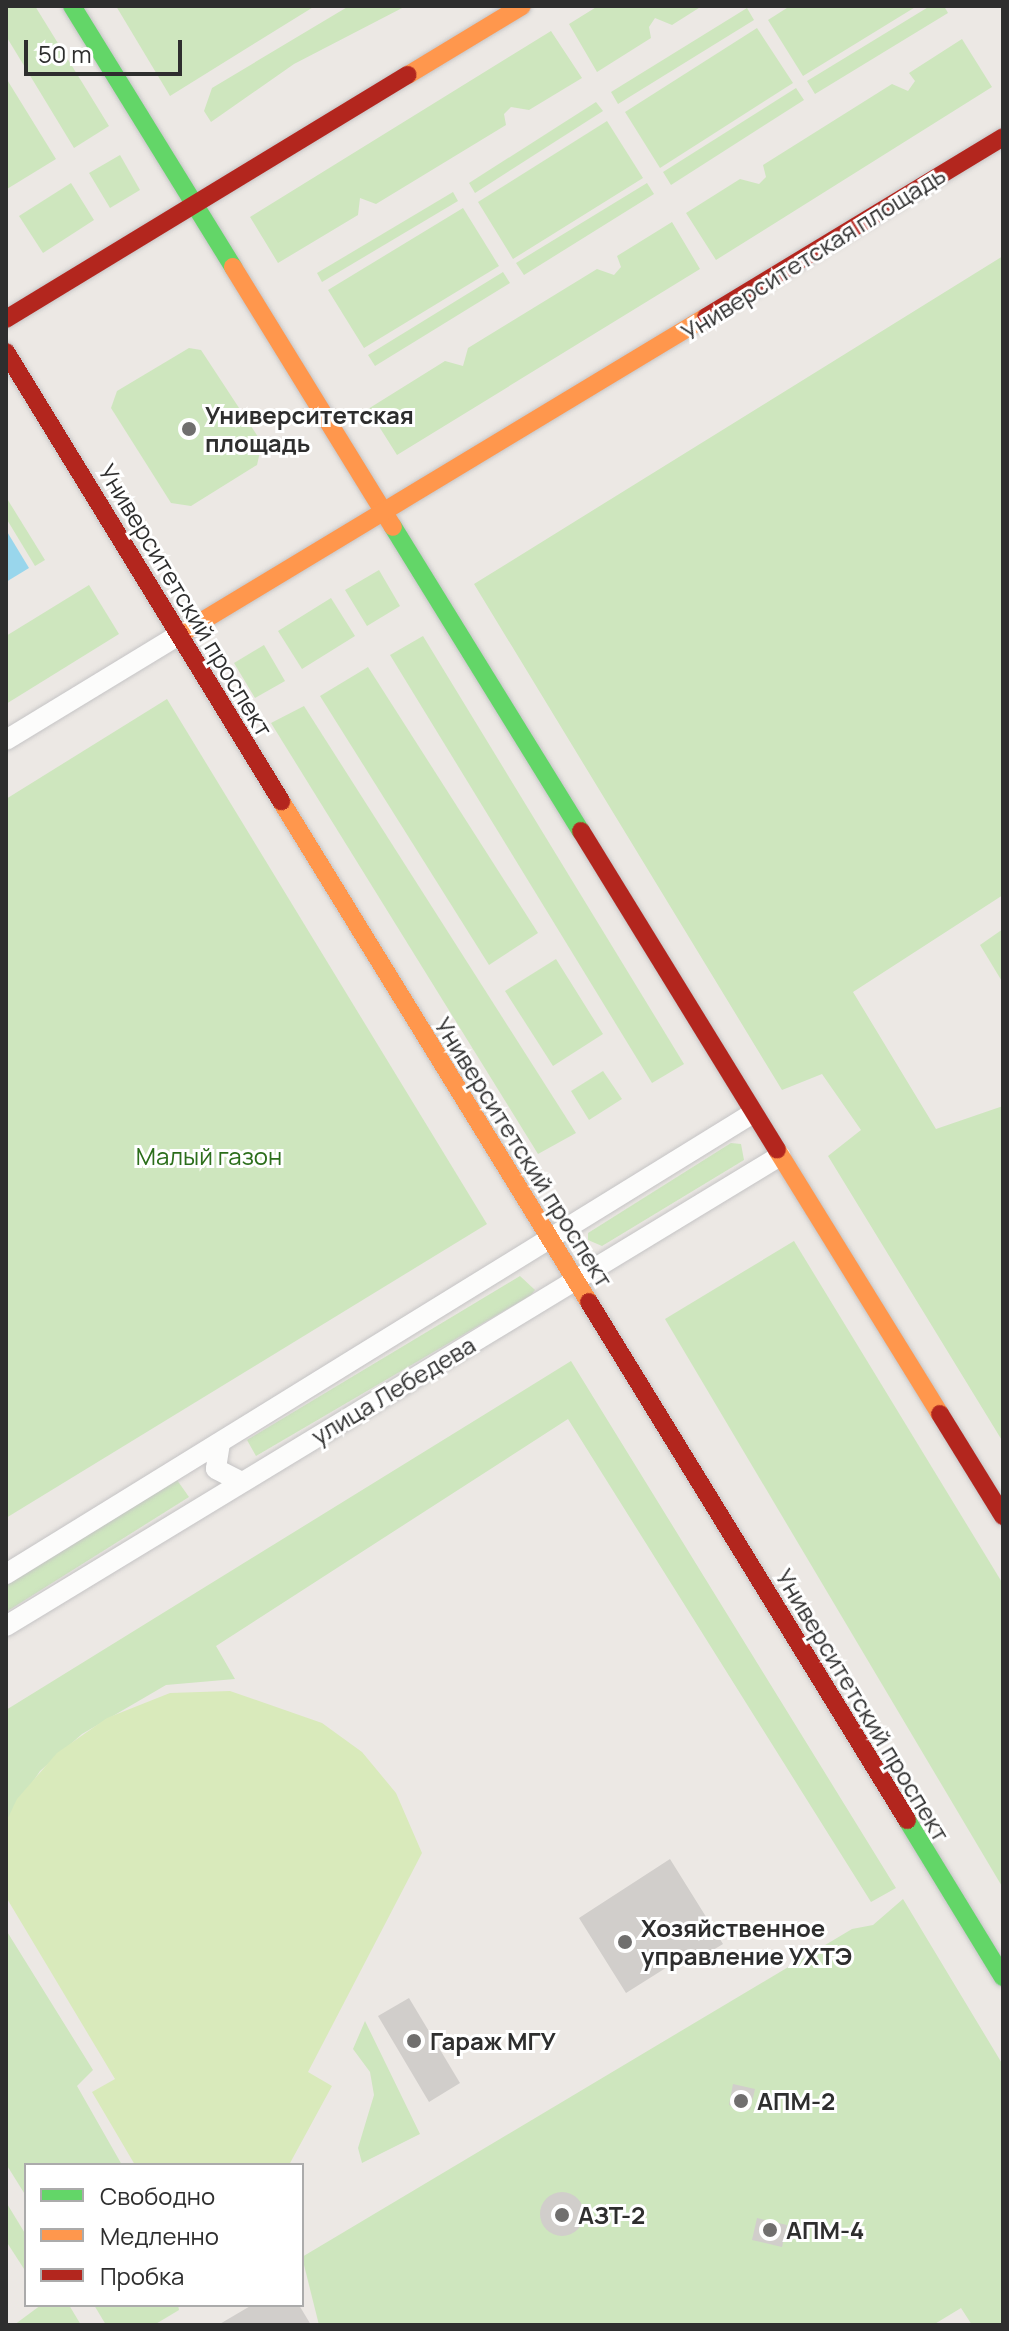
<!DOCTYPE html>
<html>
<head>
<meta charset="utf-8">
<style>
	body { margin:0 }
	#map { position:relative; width:1009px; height:2331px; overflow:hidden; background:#ece8e4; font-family:Manrope,sans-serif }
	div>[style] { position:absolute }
	.green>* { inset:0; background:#cee6be }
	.pitch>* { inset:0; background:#d9eabb }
	.water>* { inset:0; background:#99d6ec }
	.building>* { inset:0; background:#d1cecb }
	.round { border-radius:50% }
	.roads { filter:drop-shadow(0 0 2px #c5c4c5) drop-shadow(0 0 2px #c5c4c5) }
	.street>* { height:20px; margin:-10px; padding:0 10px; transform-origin:10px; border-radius:10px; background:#fcfcfb }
	.fast>* { height:18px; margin:-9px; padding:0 9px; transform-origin:9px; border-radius:9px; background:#63d668 }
	.slow>* { height:18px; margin:-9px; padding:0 9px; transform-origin:9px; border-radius:9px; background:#ff974d }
	.jam>* { height:18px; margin:-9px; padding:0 9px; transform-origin:9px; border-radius:9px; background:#b3261e }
	.dots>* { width:22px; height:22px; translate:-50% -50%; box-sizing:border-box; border:4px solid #fff; border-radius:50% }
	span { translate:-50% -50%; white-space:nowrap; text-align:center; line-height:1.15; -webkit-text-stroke:6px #fff; paint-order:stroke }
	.street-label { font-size:24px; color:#2e2e2e }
	.poi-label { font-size:24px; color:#2e2e2e; font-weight:700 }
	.left { translate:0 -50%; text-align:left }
	.park-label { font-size:24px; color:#2c6e1b }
	.frame { position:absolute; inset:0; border:8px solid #2e2e2e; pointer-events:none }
	.legend { position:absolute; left:24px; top:2163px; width:280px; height:144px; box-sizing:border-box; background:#fff; border:2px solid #ababab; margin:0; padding:10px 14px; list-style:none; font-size:24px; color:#2e2e2e }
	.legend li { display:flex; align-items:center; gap:16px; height:40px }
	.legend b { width:40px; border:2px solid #ababab }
	.scale { position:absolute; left:24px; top:40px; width:158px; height:36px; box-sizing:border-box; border:4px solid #2e2e2e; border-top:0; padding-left:10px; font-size:24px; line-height:28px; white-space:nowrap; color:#2e2e2e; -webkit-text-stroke:6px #fff; paint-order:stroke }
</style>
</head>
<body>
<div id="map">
	<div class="green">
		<i style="clip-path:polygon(6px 6px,35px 6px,109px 126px,74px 148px,6px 36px)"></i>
		<i style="clip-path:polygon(116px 6px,315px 6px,170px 96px)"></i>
		<i style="clip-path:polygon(349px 6px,406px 6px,294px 64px,211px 122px,204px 111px,212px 88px)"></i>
		<i style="clip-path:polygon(598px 6px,702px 6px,672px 25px,655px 18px,649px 27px,651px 38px,597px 72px,569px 24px)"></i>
		<i style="clip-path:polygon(790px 6px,917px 6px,803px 76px,768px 20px)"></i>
		<i style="clip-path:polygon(930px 6px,944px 6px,948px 13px,815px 94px,807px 81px)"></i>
		<i style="clip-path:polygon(747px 8px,754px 20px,618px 104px,611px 92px)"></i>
		<i style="clip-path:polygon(757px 28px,793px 83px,660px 168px,625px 112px)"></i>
		<i style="clip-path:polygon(551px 31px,582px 78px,529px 110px,511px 107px,504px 114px,506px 125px,376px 204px,360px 198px,358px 215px,278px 263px,250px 217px)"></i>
		<i style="clip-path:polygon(962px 39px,992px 87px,716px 260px,686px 213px,740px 179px,759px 184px,766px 177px,763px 165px,892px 84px,908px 91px,915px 81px,909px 73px)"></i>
		<i style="clip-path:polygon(6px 78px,56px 159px,7px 189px,6px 187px)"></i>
		<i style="clip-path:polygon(796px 88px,804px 100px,671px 185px,663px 172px)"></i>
		<i style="clip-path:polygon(596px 102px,603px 111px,475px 193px,469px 183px)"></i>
		<i style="clip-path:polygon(607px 121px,643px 178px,513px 259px,478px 202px)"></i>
		<i style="clip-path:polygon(120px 155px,140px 190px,110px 208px,89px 173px)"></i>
		<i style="clip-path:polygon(71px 183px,94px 220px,43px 253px,19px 216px)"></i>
		<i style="clip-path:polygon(647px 183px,654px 194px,524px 275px,516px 263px)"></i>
		<i style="clip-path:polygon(453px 192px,458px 201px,322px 282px,317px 273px)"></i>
		<i style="clip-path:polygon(463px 208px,499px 266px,364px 348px,328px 290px)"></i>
		<i style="clip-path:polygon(672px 222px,700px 269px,397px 455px,368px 409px,445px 361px,463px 366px,468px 348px,597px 269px,614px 275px,621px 267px,617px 256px)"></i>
		<i style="clip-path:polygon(1003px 256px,1003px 895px,853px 992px,936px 1129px,1003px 1106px,1003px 1442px,828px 1156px,861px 1130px,822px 1074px,782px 1090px,474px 584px)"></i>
		<i style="clip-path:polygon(503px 272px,510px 283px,375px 366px,368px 355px)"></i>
		<i style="clip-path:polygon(189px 348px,201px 350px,262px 443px,257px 465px,191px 506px,171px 503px,111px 408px,117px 391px)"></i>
		<i style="clip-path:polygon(6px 497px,45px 560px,35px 566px,6px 518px)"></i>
		<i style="clip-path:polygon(379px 570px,400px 606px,367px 626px,345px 590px)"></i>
		<i style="clip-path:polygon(89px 585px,119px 634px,6px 704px,6px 636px)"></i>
		<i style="clip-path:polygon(331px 598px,355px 636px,302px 669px,278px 631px)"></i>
		<i style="clip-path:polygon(423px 636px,684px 1064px,652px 1083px,390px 655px)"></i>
		<i style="clip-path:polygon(264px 645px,285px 681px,255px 698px,234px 663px)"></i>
		<i style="clip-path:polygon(368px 667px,538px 933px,489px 965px,320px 696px)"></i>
		<i style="clip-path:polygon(167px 699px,487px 1224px,6px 1518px,6px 799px)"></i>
		<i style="clip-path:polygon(304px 706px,576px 1133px,538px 1154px,271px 723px)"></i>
		<i style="clip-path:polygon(1003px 929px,1003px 983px,980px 945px)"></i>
		<i style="clip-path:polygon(556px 959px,603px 1034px,553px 1066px,505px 991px)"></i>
		<i style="clip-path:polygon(603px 1071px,622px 1099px,589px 1120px,571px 1091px)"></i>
		<i style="clip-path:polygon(731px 1143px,741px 1144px,744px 1160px,602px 1246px,588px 1240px,588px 1233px)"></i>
		<i style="clip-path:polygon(794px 1241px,1003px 1584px,1003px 1888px,665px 1319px)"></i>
		<i style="clip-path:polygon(520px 1276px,535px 1290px,531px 1295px,256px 1456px,247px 1440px)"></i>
		<i style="clip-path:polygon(571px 1361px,896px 1888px,871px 1902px,568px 1419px,216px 1646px,235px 1679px,166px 1685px,82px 1734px,40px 1771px,6px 1822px,6px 1710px)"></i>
		<i style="clip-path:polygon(177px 1480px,189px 1497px,6px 1612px,6px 1586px)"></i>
		<i style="clip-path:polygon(903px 1899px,1003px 2065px,1003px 2325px,972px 2325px,961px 2308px,933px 2325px,319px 2325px,302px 2257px,852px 1929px,873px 1925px)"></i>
		<i style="clip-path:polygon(6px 1930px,93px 2070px,77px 2086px,122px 2165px,26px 2165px,26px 2196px,6px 2164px)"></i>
		<i style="clip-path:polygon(365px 2021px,420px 2134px,362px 2163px,358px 2148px,374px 2095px,370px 2072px,353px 2049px)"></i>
		<i style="clip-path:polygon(6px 2202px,26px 2235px,26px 2272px,6px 2241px)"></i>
		<i style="clip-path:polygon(41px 2305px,69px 2305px,81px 2325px,14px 2325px)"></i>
		<i style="clip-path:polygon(94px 2305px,178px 2305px,179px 2310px,154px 2325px,106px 2325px)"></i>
	</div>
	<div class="pitch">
		<i style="clip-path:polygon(230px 1691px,322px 1723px,362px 1752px,396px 1793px,422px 1853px,308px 2072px,332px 2086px,289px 2165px,135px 2165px,92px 2092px,115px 2079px,6px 1897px,6px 1822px,17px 1799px,57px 1753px,107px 1718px,170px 1693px)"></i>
	</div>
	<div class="water">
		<i style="clip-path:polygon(6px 530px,29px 568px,6px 582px)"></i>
	</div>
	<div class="building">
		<i style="clip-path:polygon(670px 1859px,723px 1944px,685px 1967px,680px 1959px,626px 1993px,579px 1918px)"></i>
		<i style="clip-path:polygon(409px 1998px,460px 2083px,429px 2102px,378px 2016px)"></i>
		<i style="clip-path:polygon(733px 2084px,755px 2089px,750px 2110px,729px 2105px)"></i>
		<i class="round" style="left:540px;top:2192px;width:44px;height:44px"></i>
		<i style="clip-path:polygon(757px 2218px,787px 2225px,782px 2247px,752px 2240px)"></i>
		<i style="clip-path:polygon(252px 2305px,299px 2305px,311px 2325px,218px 2325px)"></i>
	</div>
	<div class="roads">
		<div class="street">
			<i style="left:6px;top:740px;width:202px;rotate:-31.3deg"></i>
			<i style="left:220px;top:1443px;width:26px;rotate:99deg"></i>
			<i style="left:216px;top:1469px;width:27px;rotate:27deg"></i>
			<i style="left:6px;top:1574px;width:878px;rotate:-31.68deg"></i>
			<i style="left:6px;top:1626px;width:906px;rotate:-31.27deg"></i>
		</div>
		<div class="fast">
			<i style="left:72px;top:6px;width:307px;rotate:58.3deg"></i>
			<i style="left:393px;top:527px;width:357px;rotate:58.3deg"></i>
			<i style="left:907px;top:1820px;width:184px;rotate:58.6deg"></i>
		</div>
		<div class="slow">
			<i style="left:408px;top:75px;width:133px;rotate:-31.2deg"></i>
			<i style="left:233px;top:267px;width:305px;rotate:58.4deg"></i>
			<i style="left:179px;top:635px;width:616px;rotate:-31.11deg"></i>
			<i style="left:281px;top:801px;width:588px;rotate:58.42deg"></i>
			<i style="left:777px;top:1150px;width:310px;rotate:58.3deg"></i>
		</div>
		<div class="jam">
			<i style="left:706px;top:317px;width:347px;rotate:-31.2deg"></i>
			<i style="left:6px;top:319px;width:470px;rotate:-31.3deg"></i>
			<i style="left:6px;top:352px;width:527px;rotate:58.51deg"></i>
			<i style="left:581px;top:831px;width:374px;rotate:58.4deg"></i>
			<i style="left:589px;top:1302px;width:608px;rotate:58.45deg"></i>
			<i style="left:940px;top:1414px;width:120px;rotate:58.3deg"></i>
		</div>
	</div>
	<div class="dots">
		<i style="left:189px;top:429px;background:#706f6e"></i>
		<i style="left:625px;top:1942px;background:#706f6e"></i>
		<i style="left:414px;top:2041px;background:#706f6e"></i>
		<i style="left:741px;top:2101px;background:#706f6e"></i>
		<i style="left:562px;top:2215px;background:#706f6e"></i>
		<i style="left:770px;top:2230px;background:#706f6e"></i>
	</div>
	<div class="street-label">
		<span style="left:813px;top:253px;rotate:-32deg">Университетская площадь</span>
		<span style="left:186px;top:600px;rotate:59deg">Университетский проспект</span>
		<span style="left:524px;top:1152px;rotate:58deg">Университетский проспект</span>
		<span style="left:393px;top:1390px;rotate:-31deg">улица Лебедева</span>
		<span style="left:863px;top:1705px;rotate:59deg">Университетский проспект</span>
	</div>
	<div class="poi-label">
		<span class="left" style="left:205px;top:429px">Университетская<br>площадь</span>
		<span class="left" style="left:641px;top:1942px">Хозяйственное<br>управление УХТЭ</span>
		<span class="left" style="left:430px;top:2041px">Гараж МГУ</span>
		<span class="left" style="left:757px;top:2101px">АПМ-2</span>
		<span class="left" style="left:578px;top:2215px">АЗТ-2</span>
		<span class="left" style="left:786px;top:2230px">АПМ-4</span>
	</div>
	<div class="park-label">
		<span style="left:209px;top:1156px">Малый газон</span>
	</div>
	<div class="frame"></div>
	<ul class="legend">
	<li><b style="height:10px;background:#63d668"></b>Свободно</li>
	<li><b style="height:10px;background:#ff974d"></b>Медленно</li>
	<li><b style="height:10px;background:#b3261e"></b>Пробка</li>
	</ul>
	<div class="scale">50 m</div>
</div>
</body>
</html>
